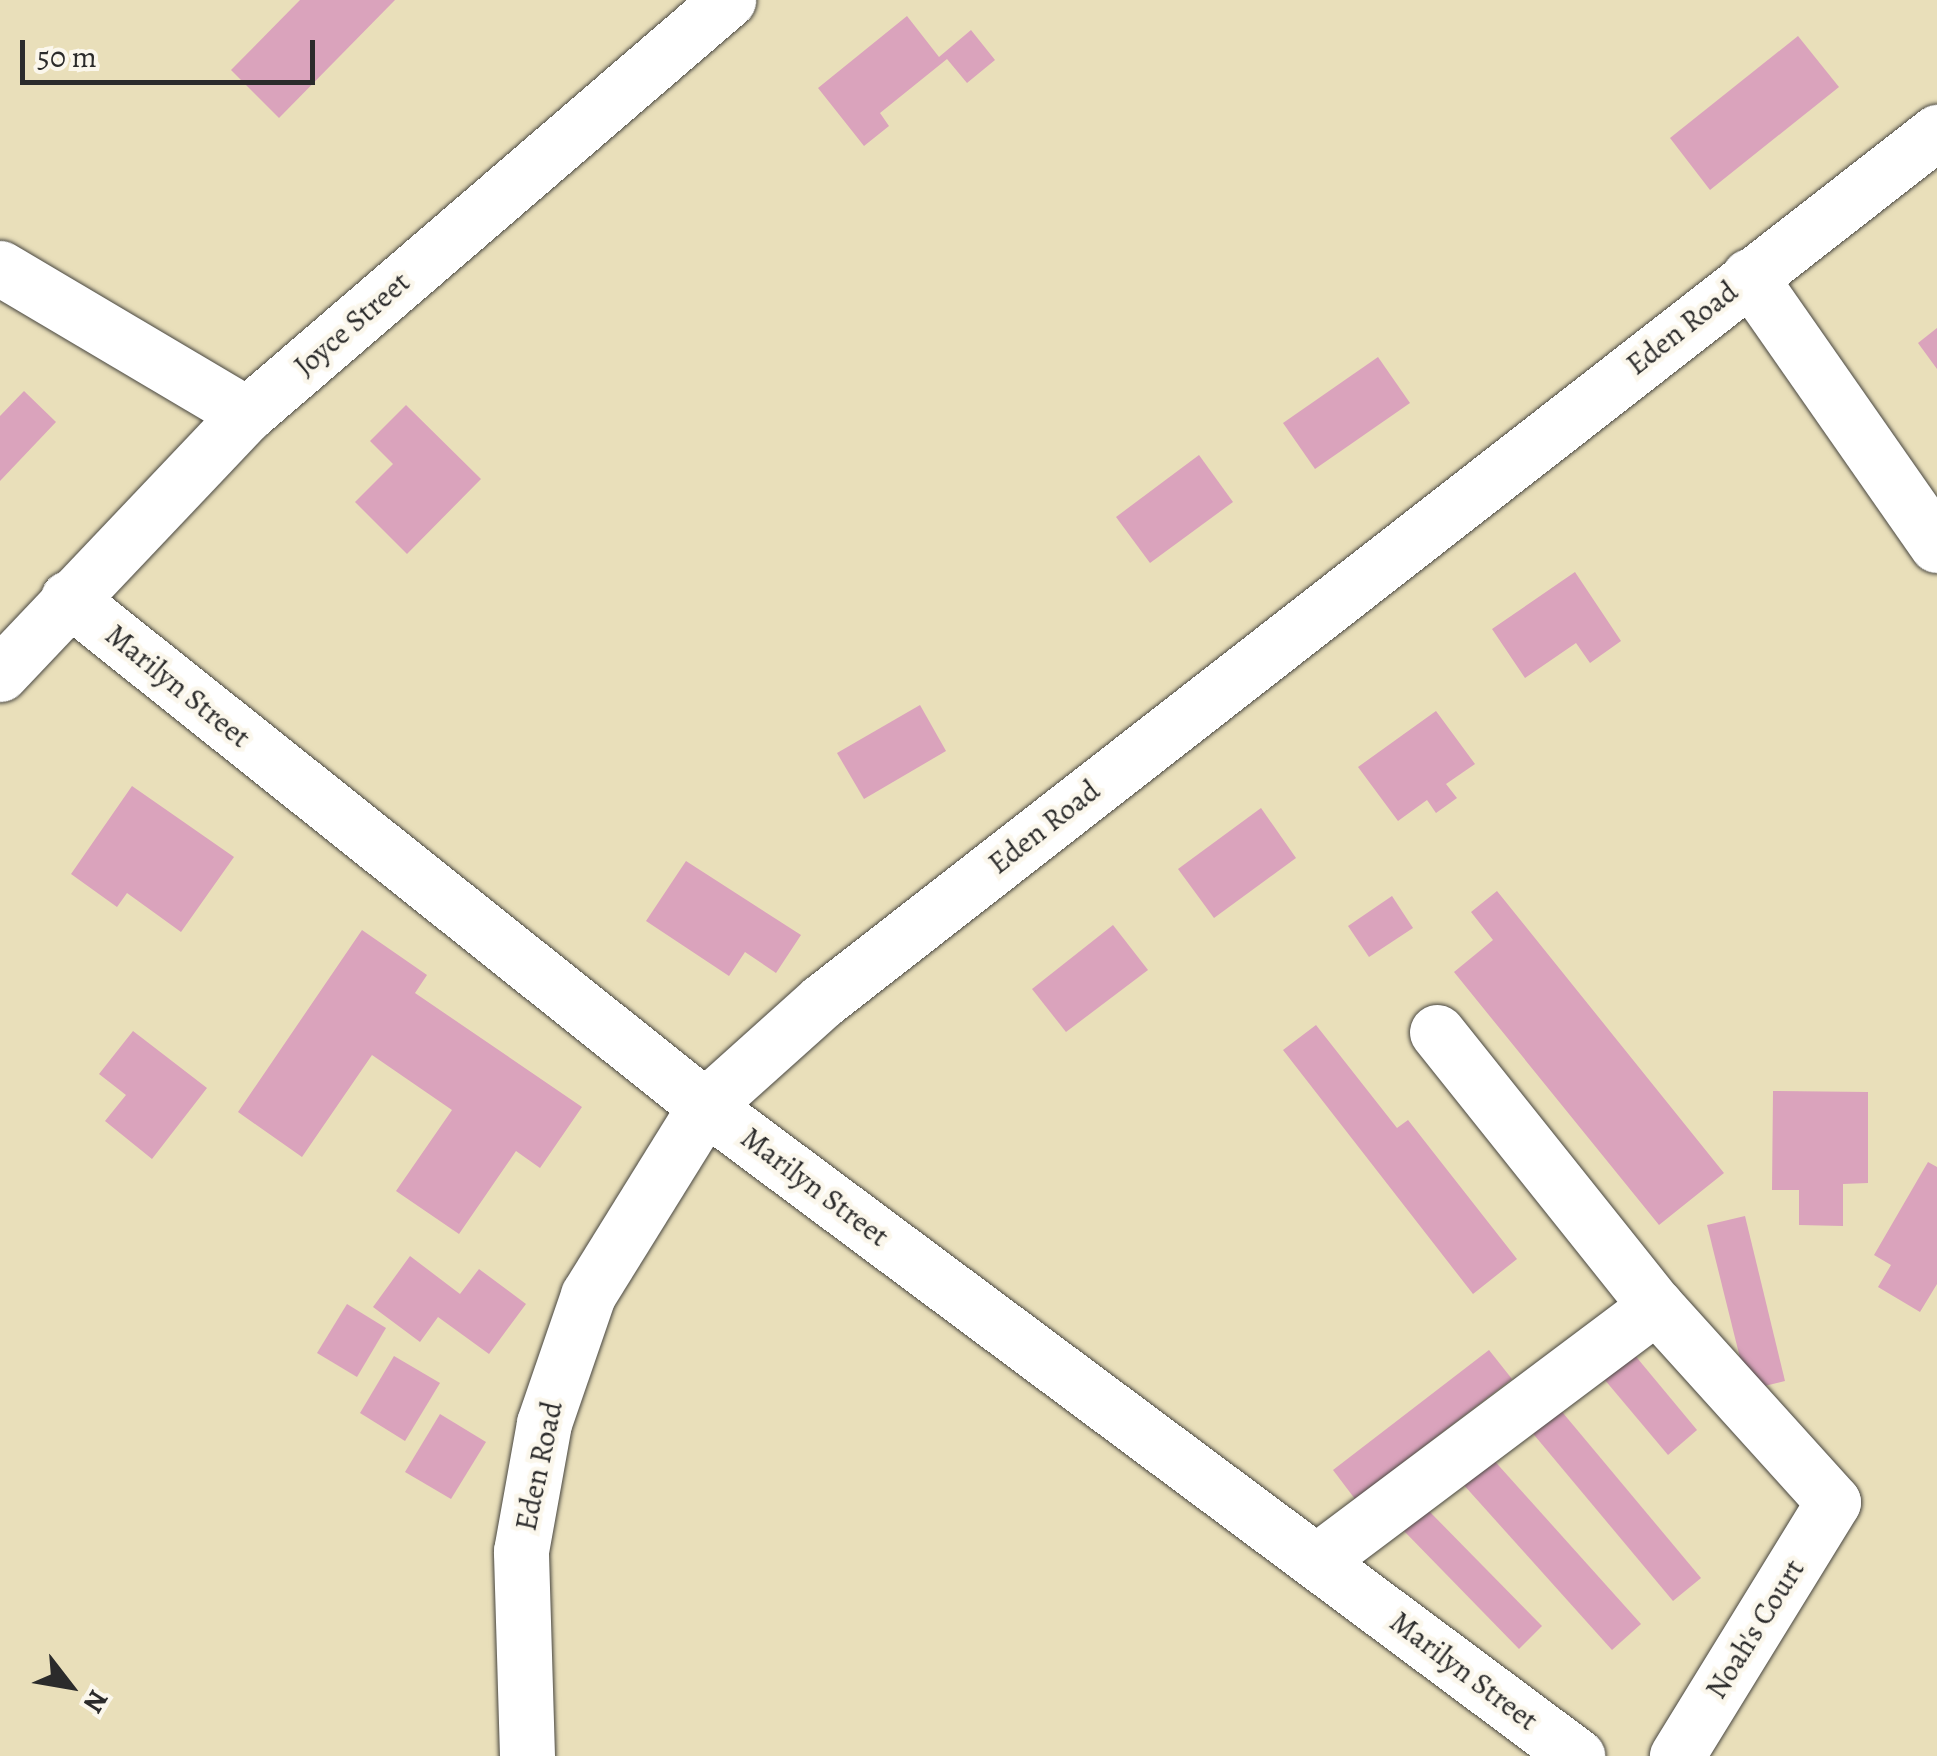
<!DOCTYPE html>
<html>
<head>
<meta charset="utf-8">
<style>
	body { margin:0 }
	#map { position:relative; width:1937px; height:1756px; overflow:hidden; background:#e9dfba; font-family:Alegreya,serif }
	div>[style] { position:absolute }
	.building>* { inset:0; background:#daa3bc }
	.roads { filter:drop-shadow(0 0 2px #484640) drop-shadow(0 0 2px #484640) }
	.minor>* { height:55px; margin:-27.5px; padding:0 27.5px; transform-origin:27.5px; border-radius:27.5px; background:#fff }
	span { translate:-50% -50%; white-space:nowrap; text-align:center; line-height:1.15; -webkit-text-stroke:9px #fbf7ec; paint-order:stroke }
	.street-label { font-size:30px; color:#2b2b2b }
	.north { position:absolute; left:20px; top:1636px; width:100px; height:100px; -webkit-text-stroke:8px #fbf7ec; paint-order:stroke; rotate:121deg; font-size:28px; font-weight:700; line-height:40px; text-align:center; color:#2b2b2b }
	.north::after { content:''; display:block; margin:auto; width:35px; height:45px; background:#2b2b2b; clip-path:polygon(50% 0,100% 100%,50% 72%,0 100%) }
	.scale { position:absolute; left:20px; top:40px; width:295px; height:45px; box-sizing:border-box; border:5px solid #2b2b2b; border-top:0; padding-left:12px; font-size:30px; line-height:35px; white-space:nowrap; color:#2b2b2b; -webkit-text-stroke:8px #fbf7ec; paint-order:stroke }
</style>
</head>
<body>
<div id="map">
	<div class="building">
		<i style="clip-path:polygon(300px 0,395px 0,279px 118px,231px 70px)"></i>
		<i style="clip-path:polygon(907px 16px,939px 57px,971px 30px,995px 60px,967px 83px,947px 59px,880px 113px,889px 126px,864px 146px,818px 88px)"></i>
		<i style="clip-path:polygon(1798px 36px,1839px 87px,1710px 190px,1670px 138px)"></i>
		<i style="clip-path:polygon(1937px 328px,1937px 369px,1918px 343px)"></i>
		<i style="clip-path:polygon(1378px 357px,1410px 403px,1315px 469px,1283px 423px)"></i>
		<i style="clip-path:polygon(24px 391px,56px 422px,0 481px,0 416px)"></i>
		<i style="clip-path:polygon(406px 405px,481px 479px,407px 554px,355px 502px,393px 464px,370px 441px)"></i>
		<i style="clip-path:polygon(1199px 455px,1233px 502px,1150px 563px,1116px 517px)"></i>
		<i style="clip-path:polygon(1575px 572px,1621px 641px,1590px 663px,1576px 643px,1525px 678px,1492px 629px)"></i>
		<i style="clip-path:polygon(920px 705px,946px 751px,864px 799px,837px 753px)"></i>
		<i style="clip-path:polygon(1436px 711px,1475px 764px,1446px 784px,1457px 798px,1436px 813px,1427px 800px,1398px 821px,1358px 767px)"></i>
		<i style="clip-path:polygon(132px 786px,234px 857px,181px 932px,127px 893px,117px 907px,71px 874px)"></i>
		<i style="clip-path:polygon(1261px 808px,1296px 858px,1214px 918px,1178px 869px)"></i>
		<i style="clip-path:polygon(686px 861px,801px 935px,776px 973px,745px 952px,729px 976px,646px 921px)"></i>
		<i style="clip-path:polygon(1497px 891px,1724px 1173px,1659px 1225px,1454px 972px,1493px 940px,1471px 912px)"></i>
		<i style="clip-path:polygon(1392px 896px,1413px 928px,1369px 957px,1348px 926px)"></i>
		<i style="clip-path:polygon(1113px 925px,1148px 970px,1066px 1032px,1032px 989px)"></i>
		<i style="clip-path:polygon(362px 930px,427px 975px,415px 993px,582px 1107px,540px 1168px,516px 1151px,459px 1234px,396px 1191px,452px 1110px,372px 1055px,302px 1157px,238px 1112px)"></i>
		<i style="clip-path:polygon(1316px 1025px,1397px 1128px,1408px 1120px,1517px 1259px,1473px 1294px,1283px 1050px)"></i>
		<i style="clip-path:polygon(133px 1031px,207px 1088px,152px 1159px,105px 1121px,126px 1095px,99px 1074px)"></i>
		<i style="clip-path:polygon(1773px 1091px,1868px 1092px,1868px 1183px,1843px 1184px,1843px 1226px,1799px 1225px,1799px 1190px,1772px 1190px)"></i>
		<i style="clip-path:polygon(1928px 1162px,1937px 1167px,1937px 1284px,1920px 1312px,1878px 1287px,1891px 1265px,1874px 1255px)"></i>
		<i style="clip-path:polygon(1745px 1216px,1785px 1381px,1748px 1390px,1707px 1225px)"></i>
		<i style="clip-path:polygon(410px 1256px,460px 1294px,479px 1269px,526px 1304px,489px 1354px,438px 1317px,420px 1342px,373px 1307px)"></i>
		<i style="clip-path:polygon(347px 1304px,386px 1328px,357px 1377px,317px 1353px)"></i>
		<i style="clip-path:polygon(1628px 1347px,1697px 1430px,1668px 1455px,1599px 1373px)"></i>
		<i style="clip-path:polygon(1489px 1350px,1512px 1379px,1355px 1499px,1333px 1470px)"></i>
		<i style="clip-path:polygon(394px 1356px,440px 1383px,405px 1441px,360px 1413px)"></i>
		<i style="clip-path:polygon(1558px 1407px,1701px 1578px,1673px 1601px,1530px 1430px)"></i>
		<i style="clip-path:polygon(440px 1414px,486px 1442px,451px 1499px,405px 1472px)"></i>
		<i style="clip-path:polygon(1491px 1457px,1641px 1624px,1612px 1650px,1462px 1483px)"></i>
		<i style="clip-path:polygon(1427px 1509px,1542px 1626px,1519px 1649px,1404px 1531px)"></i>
	</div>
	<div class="roads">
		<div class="minor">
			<i style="left:0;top:268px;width:287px;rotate:30.6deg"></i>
			<i style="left:1749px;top:276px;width:328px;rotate:55.1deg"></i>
			<i style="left:68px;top:598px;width:815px;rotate:38.57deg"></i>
			<i style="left:705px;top:1106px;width:1088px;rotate:36.7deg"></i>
			<i style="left:0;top:674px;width:359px;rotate:-46.5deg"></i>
			<i style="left:247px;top:414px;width:635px;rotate:-40.72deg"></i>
			<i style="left:1437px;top:1032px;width:351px;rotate:51.4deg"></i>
			<i style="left:1318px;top:1560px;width:423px;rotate:-36.9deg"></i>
			<i style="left:1656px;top:1306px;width:264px;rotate:47.9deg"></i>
			<i style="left:1833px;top:1502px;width:298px;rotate:121.6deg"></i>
			<i style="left:527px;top:1756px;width:205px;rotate:-91.7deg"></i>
			<i style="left:521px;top:1551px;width:130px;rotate:-79.8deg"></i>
			<i style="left:544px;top:1423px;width:135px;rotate:-71deg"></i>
			<i style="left:588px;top:1295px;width:222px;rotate:-58.2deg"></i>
			<i style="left:705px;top:1106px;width:157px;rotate:-41.9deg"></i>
			<i style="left:822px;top:1001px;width:1414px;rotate:-37.93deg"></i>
		</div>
	</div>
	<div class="street-label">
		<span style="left:352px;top:324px;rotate:-41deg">Joyce Street</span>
		<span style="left:1682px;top:328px;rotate:-38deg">Eden Road</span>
		<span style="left:178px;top:686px;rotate:39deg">Marilyn Street</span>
		<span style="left:1044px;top:827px;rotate:-38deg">Eden Road</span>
		<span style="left:815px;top:1187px;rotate:37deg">Marilyn Street</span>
		<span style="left:539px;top:1466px;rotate:-78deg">Eden Road</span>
		<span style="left:1755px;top:1629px;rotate:-58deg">Noah's Court</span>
		<span style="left:1464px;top:1671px;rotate:37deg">Marilyn Street</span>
	</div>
	<div class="north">N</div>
	<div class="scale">50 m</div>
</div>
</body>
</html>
